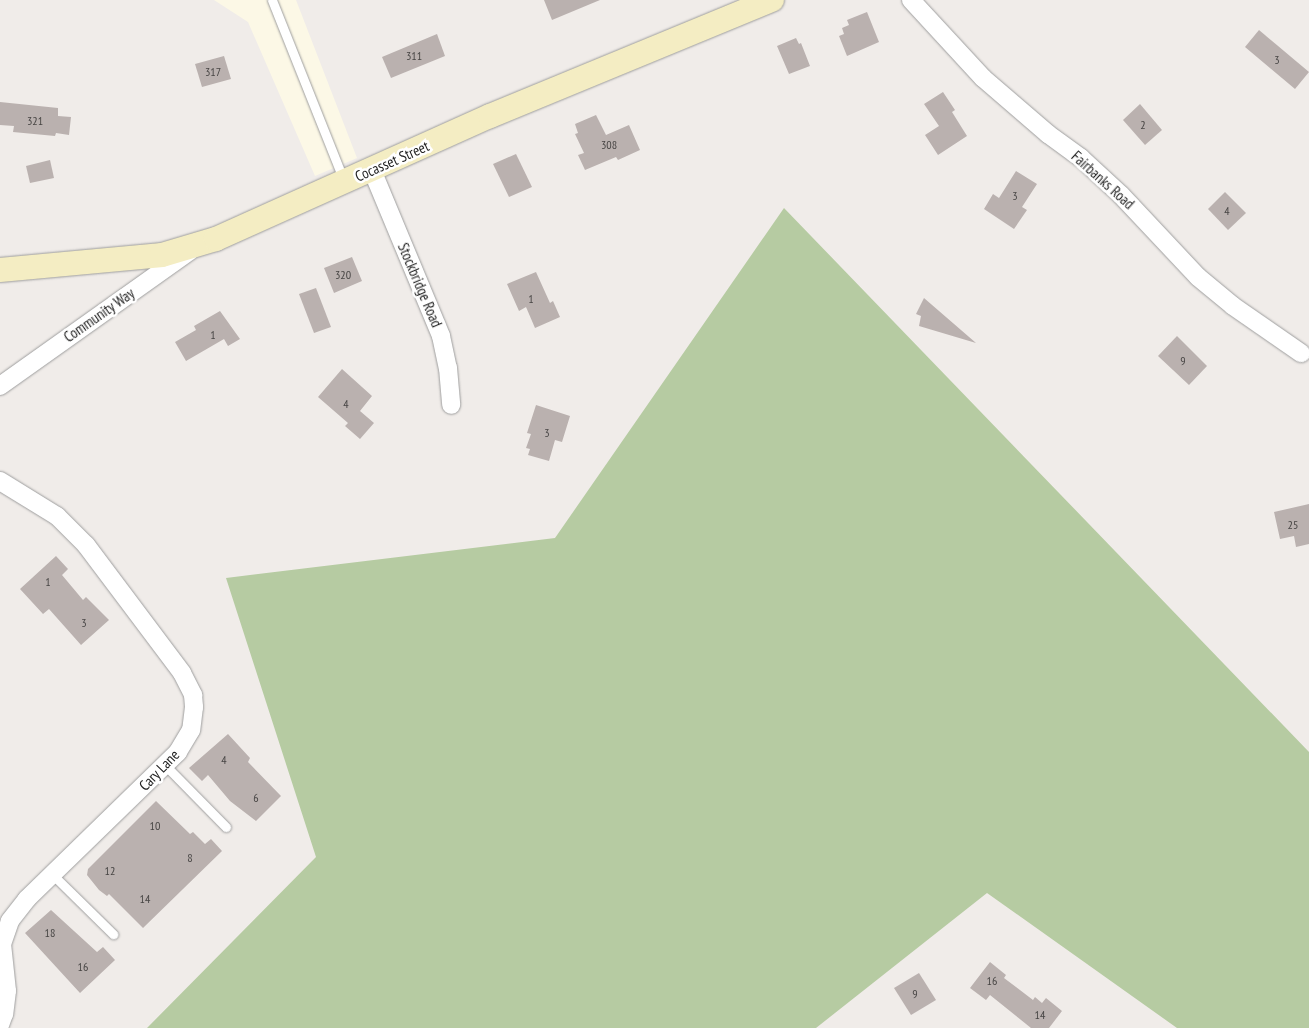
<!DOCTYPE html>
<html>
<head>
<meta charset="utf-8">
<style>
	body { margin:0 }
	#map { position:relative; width:1309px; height:1028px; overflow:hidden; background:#f0ece9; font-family:"PT Sans Narrow",sans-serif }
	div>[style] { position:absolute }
	.education>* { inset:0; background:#fcf8e6 }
	.forest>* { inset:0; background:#b6cba2 }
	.building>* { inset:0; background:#bab1af }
	.roads { filter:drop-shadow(0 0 1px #9e9e9e) drop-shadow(0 0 1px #9e9e9e) }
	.service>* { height:9px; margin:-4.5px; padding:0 4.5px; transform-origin:4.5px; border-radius:4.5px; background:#fff }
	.minor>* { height:18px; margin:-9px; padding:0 9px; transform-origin:9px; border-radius:9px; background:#fff }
	.secondary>* { height:24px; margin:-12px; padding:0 12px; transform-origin:12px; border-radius:12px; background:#f4edc3 }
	span { translate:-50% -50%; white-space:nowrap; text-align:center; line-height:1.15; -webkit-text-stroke:5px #fff; paint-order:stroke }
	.number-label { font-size:12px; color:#474544 }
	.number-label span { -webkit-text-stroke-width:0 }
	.street-label { font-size:15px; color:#212121 }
</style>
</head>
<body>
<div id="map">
	<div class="education">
		<i style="clip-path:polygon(214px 0,296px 0,357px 158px,315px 176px,248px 22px)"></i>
	</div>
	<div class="forest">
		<i style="clip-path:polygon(784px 208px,1309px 752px,1309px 1028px,1177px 1028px,987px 893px,816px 1028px,147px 1028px,316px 857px,226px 578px,555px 538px)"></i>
	</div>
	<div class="building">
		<i style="clip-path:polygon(544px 0,600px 0,552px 20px)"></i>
		<i style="clip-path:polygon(867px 12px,879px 42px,847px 56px,839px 36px,844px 34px,842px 28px,849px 25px,847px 20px)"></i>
		<i style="clip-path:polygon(1259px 30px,1309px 72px,1295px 89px,1245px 47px)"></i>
		<i style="clip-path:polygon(437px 34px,445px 56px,391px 78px,382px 57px)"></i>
		<i style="clip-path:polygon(796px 38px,799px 44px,801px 43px,810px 66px,789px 74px,777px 46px)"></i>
		<i style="clip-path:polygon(224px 56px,231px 79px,202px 87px,195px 64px)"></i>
		<i style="clip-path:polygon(943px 92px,955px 110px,952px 112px,967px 136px,938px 155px,925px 135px,939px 126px,924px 104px)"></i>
		<i style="clip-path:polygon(0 102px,58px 108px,58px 116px,71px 117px,69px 135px,56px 133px,55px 136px,13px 132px,14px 126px,0 125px)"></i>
		<i style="clip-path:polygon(1140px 104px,1162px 130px,1145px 145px,1123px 120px)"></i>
		<i style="clip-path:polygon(596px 115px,606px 135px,629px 125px,640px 150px,618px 160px,616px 157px,585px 170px,578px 155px,584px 153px,575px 134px,578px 133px,575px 124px)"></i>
		<i style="clip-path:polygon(516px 154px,532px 187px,509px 197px,493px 164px)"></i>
		<i style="clip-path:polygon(50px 160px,54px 178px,30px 183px,26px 166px)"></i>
		<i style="clip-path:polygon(1016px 171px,1037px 184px,1022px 207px,1027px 210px,1014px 229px,984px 209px,993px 194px,999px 198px)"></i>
		<i style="clip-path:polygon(1225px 192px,1246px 213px,1228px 230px,1208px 209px)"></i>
		<i style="clip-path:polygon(352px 257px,362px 281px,334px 293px,324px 268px)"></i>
		<i style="clip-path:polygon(536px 272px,550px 303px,553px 301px,560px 317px,535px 328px,526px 307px,519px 311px,507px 284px)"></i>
		<i style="clip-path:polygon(316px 288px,331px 327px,314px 333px,299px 294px)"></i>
		<i style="clip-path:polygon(924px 298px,976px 343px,919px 326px,921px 316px,916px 314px)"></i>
		<i style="clip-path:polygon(220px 311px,240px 339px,228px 346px,224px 339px,186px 361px,175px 342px,196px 330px,194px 326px)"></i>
		<i style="clip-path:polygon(1177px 336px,1207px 366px,1189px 385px,1158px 356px)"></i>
		<i style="clip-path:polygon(342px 369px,372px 396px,360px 411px,374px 423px,360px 439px,345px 426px,348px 423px,318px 397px)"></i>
		<i style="clip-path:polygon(536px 405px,570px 416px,562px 442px,555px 440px,549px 461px,528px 455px,530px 449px,526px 448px,531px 434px,527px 433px)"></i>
		<i style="clip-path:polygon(1309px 504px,1309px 544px,1296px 547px,1294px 536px,1280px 539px,1274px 512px)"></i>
		<i style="clip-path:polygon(56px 556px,68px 569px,62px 575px,83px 600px,86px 597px,109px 620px,81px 645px,49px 609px,43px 614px,20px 589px)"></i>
		<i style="clip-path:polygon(228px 734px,250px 758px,248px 762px,281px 796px,256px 821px,230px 801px,208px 775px,202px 781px,189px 768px)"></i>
		<i style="clip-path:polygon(156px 801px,190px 834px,193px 832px,205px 844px,211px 839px,222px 851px,143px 928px,109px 894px,107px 896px,99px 890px,87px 875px,88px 869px)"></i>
		<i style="clip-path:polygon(51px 910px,97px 952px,103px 947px,115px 960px,80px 993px,25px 933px)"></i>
		<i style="clip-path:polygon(990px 962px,1006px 975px,1004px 978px,1033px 1000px,1035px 997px,1042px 1003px,1046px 998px,1062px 1011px,1049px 1028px,1031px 1028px,990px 995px,986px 1000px,970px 988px)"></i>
		<i style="clip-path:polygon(919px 973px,936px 1000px,911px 1015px,894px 988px)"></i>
	</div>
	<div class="roads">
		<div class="service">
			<i style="left:272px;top:0;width:195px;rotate:68.3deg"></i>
			<i style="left:165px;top:765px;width:87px;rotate:45.5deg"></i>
			<i style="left:52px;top:874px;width:86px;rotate:44.5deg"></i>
		</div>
		<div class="minor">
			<i style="left:911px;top:0;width:106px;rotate:47.3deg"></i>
			<i style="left:983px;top:78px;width:86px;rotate:40.7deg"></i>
			<i style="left:1048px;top:134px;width:41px;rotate:36deg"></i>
			<i style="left:1081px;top:158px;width:54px;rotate:42.8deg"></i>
			<i style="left:1121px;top:195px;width:112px;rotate:46.8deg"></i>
			<i style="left:1198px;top:277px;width:45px;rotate:39.6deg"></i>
			<i style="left:1233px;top:306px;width:83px;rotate:34.7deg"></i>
			<i style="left:372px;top:170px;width:180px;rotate:67.4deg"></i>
			<i style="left:441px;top:336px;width:33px;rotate:78deg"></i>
			<i style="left:448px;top:368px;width:37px;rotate:85deg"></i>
			<i style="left:0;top:386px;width:233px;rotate:-35.4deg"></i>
			<i style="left:0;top:481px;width:67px;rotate:31.6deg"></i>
			<i style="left:57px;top:516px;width:41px;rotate:45deg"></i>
			<i style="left:86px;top:545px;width:160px;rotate:53.1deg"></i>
			<i style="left:182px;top:673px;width:25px;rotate:63deg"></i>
			<i style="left:193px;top:695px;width:12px;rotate:85deg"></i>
			<i style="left:194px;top:707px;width:23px;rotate:97deg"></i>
			<i style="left:191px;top:730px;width:26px;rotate:121deg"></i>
			<i style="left:178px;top:752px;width:211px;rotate:135.8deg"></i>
			<i style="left:27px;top:899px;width:28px;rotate:128deg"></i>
			<i style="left:10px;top:921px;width:24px;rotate:109deg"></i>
			<i style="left:2px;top:944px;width:47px;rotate:83.9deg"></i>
			<i style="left:7px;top:991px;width:23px;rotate:97deg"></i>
			<i style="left:4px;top:1014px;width:12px;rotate:110deg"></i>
		</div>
		<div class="secondary">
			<i style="left:0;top:270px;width:163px;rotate:-5.3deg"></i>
			<i style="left:162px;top:255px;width:56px;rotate:-16.5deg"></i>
			<i style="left:216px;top:239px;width:300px;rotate:-24.2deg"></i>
			<i style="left:490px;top:116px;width:305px;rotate:-22.4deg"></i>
		</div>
	</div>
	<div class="number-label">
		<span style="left:414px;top:56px">311</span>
		<span style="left:1277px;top:60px">3</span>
		<span style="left:213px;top:72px">317</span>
		<span style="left:35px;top:121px">321</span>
		<span style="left:1143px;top:125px">2</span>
		<span style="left:609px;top:145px">308</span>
		<span style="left:1015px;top:196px">3</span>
		<span style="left:1227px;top:211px">4</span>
		<span style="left:343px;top:275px">320</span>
		<span style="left:531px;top:299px">1</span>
		<span style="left:213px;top:335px">1</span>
		<span style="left:1183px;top:361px">9</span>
		<span style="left:346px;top:404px">4</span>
		<span style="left:547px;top:433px">3</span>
		<span style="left:1293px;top:525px">25</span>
		<span style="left:48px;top:582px">1</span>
		<span style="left:84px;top:623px">3</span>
		<span style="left:224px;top:760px">4</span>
		<span style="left:256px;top:798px">6</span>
		<span style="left:155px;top:826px">10</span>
		<span style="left:190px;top:858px">8</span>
		<span style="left:110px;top:871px">12</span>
		<span style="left:145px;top:899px">14</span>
		<span style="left:50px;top:933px">18</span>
		<span style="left:83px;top:967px">16</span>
		<span style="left:992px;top:981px">16</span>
		<span style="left:915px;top:994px">9</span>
		<span style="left:1040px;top:1015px">14</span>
	</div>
	<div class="street-label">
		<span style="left:392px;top:161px;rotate:-24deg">Cocasset Street</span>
		<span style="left:1103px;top:180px;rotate:42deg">Fairbanks Road</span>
		<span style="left:420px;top:285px;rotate:67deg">Stockbridge Road</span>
		<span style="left:99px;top:315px;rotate:-35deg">Community Way</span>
		<span style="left:159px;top:770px;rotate:-46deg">Cary Lane</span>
	</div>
</div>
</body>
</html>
